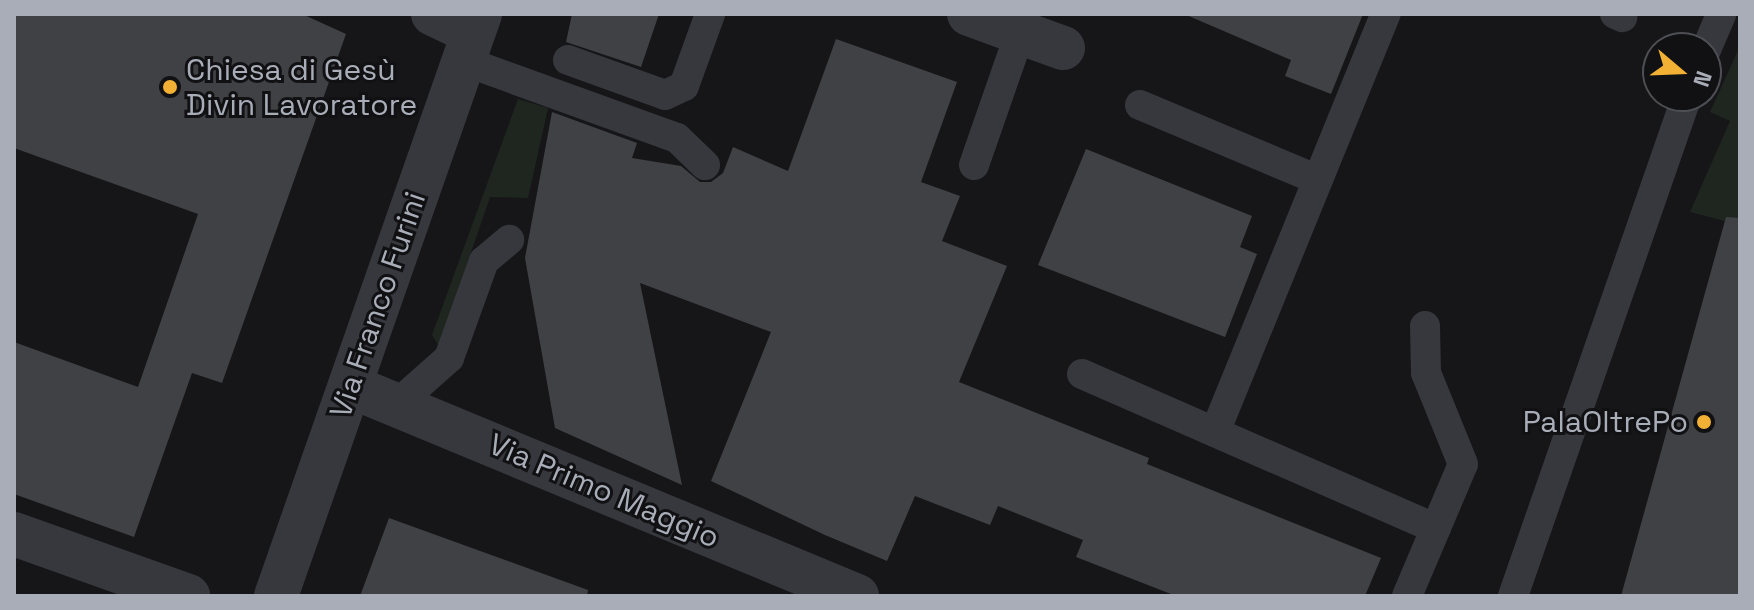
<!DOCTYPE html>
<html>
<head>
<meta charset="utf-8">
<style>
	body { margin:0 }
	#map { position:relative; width:1754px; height:610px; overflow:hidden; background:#161618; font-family:"Space Grotesk",sans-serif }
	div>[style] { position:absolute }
	.green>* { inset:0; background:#1e261f }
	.building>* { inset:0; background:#404145 }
	.lane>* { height:30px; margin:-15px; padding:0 15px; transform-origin:15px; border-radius:15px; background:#37383d }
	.street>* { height:44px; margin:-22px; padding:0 22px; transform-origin:22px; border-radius:22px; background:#37383d }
	.dots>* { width:22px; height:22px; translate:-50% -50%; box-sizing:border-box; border:4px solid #111113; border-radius:50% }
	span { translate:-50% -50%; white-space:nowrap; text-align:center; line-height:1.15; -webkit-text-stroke:6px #111113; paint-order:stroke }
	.poi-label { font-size:30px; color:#a8adb8 }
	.left { translate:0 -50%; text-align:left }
	.right { translate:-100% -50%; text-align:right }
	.street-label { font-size:30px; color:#a8adb8 }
	.frame { position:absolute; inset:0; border:16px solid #a8adb8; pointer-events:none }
	.north { position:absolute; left:1642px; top:32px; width:80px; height:80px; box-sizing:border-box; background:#111113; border:2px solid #4d4f55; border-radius:50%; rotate:109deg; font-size:22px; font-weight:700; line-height:32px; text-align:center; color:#a8adb8 }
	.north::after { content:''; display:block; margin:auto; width:28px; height:36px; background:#f2b134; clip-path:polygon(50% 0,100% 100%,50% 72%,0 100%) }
</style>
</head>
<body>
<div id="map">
	<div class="green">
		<i style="clip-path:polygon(1740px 46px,1740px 225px,1690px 212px,1730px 121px,1710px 112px)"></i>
		<i style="clip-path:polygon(518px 99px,548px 108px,528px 198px,490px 197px,439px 346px,432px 335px)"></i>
	</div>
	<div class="building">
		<i style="clip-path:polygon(14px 14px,302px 14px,346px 34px,222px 383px,192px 373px,134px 537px,14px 494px,14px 342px,138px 387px,198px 214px,14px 148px)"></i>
		<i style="clip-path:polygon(572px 14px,659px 14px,641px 67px,566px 42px)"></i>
		<i style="clip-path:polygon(1184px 14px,1363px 14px,1331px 94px,1285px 76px,1291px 60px)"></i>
		<i style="clip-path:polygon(836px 39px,957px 82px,921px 182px,960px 196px,942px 241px,1007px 266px,959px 382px,1149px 458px,1147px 464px,1381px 558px,1365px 596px,1176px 596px,1076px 557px,1083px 540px,998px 506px,990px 525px,915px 496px,887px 561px,825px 535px,711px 481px,771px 332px,640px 283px,682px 485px,555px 428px,525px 258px,552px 112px,637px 143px,632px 158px,681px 166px,700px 182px,711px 182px,723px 173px,733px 147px,788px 171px)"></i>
		<i style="clip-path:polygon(1086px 149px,1252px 216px,1240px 247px,1257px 254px,1225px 337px,1038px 265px)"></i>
		<i style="clip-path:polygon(1726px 217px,1740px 218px,1740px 596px,1621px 596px)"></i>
		<i style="clip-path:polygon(389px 518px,588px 590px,587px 596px,360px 596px)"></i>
	</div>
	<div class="lane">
		<i style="left:1615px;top:14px;width:8px;rotate:23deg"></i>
		<i style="left:1706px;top:50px;width:39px;rotate:-67deg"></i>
		<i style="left:568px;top:60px;width:103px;rotate:19.8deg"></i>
		<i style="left:665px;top:95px;width:21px;rotate:-25deg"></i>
		<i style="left:684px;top:86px;width:77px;rotate:-70.1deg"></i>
		<i style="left:464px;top:61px;width:226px;rotate:19.9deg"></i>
		<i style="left:677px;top:138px;width:39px;rotate:44deg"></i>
		<i style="left:1140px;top:105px;width:193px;rotate:22.8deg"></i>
		<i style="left:974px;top:165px;width:140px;rotate:-70.8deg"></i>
		<i style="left:1082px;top:374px;width:386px;rotate:23.6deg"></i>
		<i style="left:396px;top:405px;width:71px;rotate:-41.6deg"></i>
		<i style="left:449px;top:358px;width:103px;rotate:-70.2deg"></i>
		<i style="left:484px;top:261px;width:33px;rotate:-40deg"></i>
		<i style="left:1215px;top:432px;width:452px;rotate:-67.8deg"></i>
		<i style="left:1407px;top:596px;width:143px;rotate:-67deg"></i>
		<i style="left:1463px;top:464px;width:98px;rotate:-112.1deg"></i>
		<i style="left:1426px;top:373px;width:47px;rotate:-91.2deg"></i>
		<i style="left:1513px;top:596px;width:529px;rotate:-70.81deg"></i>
	</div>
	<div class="street">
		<i style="left:433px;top:14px;width:44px;rotate:25.4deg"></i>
		<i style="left:969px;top:14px;width:100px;rotate:19.9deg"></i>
		<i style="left:350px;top:386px;width:549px;rotate:22.5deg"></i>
		<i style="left:14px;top:534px;width:185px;rotate:19.6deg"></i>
		<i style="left:276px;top:596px;width:617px;rotate:-70.68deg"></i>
	</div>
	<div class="dots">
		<i style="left:170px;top:87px;background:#f2b134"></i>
		<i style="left:1704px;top:422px;background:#f2b134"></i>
	</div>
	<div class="poi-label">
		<span class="left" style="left:186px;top:87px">Chiesa di Gesù<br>Divin Lavoratore</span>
		<span class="right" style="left:1688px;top:422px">PalaOltrePo</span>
	</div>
	<div class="street-label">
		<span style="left:378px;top:305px;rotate:-71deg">Via Franco Furini</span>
		<span style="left:604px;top:491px;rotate:23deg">Via Primo Maggio</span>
	</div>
	<div class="frame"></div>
	<div class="north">N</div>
</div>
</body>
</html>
